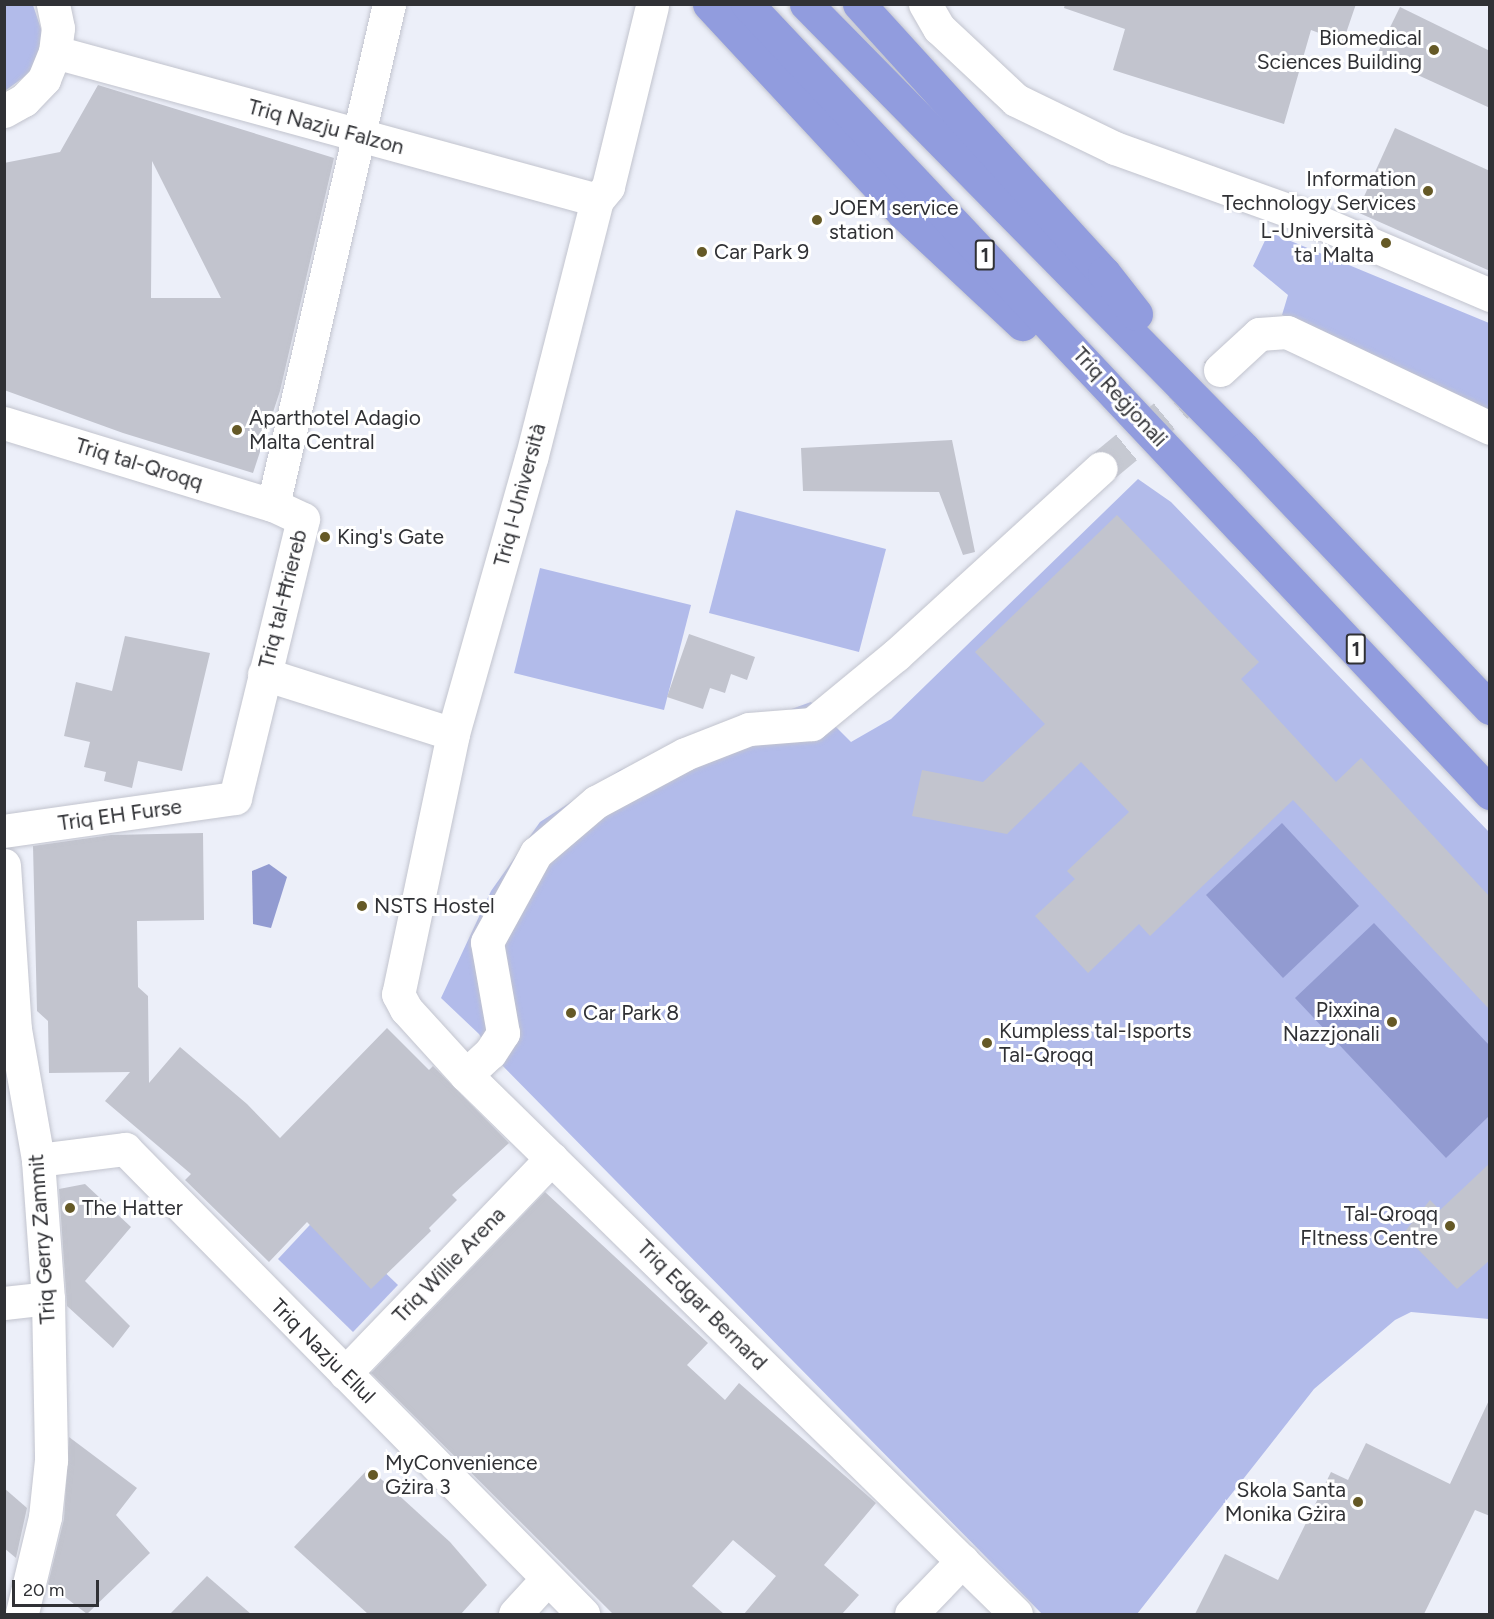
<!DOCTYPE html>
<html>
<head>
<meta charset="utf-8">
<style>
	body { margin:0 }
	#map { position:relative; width:1494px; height:1619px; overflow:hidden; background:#eceff9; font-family:Figtree,sans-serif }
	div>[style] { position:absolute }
	.green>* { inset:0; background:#b2bbea }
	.water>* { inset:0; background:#929bd1 }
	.building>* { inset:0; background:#c2c4ce }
	.minor-tunnel>* { height:33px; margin-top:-16.5px; transform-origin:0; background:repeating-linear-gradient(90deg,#c6c9d2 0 33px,transparent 0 49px) }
	.roads { filter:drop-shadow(0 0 2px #c2c4ce) drop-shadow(0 0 2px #c2c4ce) }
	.minor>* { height:33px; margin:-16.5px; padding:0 16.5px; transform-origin:16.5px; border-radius:16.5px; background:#fff }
	.highway>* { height:33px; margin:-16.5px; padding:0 16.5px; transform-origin:16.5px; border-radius:16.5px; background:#919cde }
	.dots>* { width:16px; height:16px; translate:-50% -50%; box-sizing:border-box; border:3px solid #fff; border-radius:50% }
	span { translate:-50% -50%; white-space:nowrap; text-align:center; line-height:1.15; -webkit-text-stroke:6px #fff; paint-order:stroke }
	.shield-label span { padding:2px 4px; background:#fff; border:2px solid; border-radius:4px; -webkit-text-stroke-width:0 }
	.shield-label { font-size:20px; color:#303135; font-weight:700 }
	.poi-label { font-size:21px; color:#303135 }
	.right { translate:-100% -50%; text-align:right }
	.left { translate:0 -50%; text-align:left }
	.street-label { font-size:21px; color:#303135 }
	.frame { position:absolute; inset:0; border:6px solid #303135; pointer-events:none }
	.scale { position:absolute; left:12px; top:1580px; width:87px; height:27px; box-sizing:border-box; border:3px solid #303135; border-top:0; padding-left:8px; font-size:18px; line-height:21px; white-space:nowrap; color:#303135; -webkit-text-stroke:4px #fff; paint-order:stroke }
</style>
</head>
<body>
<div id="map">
	<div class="green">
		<i style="clip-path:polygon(4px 5px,33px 5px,42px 32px,40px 54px,32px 71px,5px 91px)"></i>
		<i style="clip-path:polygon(1269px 232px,1489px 323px,1489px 410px,1282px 315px,1288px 295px,1253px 266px)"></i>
		<i style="clip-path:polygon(1138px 479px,1171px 502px,1489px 832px,1489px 1319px,1411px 1312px,1395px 1320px,1314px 1389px,1137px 1614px,1042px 1614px,490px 1053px,479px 1034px,441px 998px,491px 891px,540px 822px,620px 770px,811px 702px,851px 742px,891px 719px)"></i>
		<i style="clip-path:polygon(736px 510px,886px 549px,859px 652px,709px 613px)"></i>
		<i style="clip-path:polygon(540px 568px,691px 605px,664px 710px,514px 673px)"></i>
		<i style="clip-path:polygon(322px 1212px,398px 1285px,353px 1332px,278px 1259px)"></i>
	</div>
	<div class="water">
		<i style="clip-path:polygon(1282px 823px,1359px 906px,1283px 978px,1206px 895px)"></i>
		<i style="clip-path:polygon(269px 864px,287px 877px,271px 928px,253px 924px,252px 871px)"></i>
		<i style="clip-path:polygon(1374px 923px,1489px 1045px,1489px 1116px,1446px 1158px,1295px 998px)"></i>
	</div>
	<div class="building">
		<i style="clip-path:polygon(1065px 4px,1356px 4px,1343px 42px,1311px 30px,1284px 124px,1113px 70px,1125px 29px,1064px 8px)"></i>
		<i style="clip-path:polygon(1400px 7px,1490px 51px,1490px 108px,1376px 56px)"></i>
		<i style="clip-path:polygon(evenodd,98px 85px,334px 158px,280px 391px,253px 473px,123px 433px,4px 390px,4px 163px,60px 152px,98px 85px,152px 161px,221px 298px,151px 298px,152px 161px)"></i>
		<i style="clip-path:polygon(1395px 128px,1490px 171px,1490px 271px,1357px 212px)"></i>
		<i style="clip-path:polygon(952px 440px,975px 552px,963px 555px,939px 492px,803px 491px,801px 448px)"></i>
		<i style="clip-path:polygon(1117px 515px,1259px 662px,1241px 679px,1336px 782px,1361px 758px,1490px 897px,1490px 1010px,1293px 800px,1150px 936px,1139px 924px,1088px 973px,1035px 916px,1075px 879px,1067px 871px,1129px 812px,1081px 762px,1007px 834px,912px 816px,922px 770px,983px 782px,1045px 724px,975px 652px)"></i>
		<i style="clip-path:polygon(689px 634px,755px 657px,747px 680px,731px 674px,725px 693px,710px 688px,703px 709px,667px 697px)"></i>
		<i style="clip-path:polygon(125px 636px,210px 653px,182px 771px,138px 761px,132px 788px,104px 781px,106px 772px,84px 767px,90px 742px,64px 736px,76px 682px,112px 691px)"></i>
		<i style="clip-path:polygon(203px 833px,204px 920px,137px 921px,138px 987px,148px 996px,149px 1083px,180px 1047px,247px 1104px,280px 1138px,387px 1028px,429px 1070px,433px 1066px,509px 1143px,452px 1195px,457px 1200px,429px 1228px,431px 1231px,371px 1289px,307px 1222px,269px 1262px,185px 1180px,191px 1174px,105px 1101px,130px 1072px,49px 1073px,48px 1021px,37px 1011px,33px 846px,111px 835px)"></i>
		<i style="clip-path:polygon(1490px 1163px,1490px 1260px,1457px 1289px,1403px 1234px,1430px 1200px,1440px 1210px)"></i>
		<i style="clip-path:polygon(85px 1184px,131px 1227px,85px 1281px,130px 1326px,113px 1348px,67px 1306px,59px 1189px)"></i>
		<i style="clip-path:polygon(545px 1192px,708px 1343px,687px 1365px,725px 1400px,739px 1383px,876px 1503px,824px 1565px,859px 1595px,842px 1614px,744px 1614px,776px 1576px,733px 1540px,692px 1586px,724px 1614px,613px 1614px,371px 1373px)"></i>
		<i style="clip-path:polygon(1490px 1398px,1490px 1516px,1475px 1510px,1424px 1614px,1195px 1614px,1225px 1554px,1278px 1580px,1331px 1472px,1348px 1480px,1366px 1443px,1450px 1484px)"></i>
		<i style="clip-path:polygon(69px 1437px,137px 1488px,116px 1515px,150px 1553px,87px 1614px,48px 1584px,64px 1519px)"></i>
		<i style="clip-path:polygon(369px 1468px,450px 1542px,487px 1585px,461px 1614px,368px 1614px,294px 1547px)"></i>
		<i style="clip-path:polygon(4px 1488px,27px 1508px,16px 1558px,4px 1548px)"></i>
		<i style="clip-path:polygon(207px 1576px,251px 1614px,170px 1614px)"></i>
	</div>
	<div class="minor-tunnel">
		<i style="left:1101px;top:468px;width:154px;rotate:-39.5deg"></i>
	</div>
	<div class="roads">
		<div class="minor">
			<i style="left:925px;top:4px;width:28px;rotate:60deg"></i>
			<i style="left:939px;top:28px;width:105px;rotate:43.1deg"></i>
			<i style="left:1016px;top:100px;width:110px;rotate:25.9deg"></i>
			<i style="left:1115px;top:148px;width:209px;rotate:19.8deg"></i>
			<i style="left:1312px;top:219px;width:194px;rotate:23.1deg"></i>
			<i style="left:652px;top:6px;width:186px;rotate:103.7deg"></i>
			<i style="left:608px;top:187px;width:17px;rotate:130deg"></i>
			<i style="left:597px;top:200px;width:266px;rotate:104.3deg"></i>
			<i style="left:531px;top:458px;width:287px;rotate:105.8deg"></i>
			<i style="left:453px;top:734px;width:266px;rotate:101.9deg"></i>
			<i style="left:398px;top:994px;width:17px;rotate:62deg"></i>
			<i style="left:406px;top:1009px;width:89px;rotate:47.7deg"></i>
			<i style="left:466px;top:1075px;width:770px;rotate:44.42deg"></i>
			<i style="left:55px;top:52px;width:562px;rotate:15.27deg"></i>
			<i style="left:4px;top:111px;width:23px;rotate:-29deg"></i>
			<i style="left:24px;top:100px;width:29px;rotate:-46deg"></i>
			<i style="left:44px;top:79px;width:29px;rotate:-68deg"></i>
			<i style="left:55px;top:52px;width:24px;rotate:-83deg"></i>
			<i style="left:58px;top:28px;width:25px;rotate:-102deg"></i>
			<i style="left:1220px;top:370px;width:53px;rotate:-42.7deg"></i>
			<i style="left:1259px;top:334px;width:28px;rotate:-4deg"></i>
			<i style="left:1287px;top:332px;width:225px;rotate:25.3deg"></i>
			<i style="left:4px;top:423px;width:281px;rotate:17deg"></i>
			<i style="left:273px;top:505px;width:33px;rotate:25deg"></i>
			<i style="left:303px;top:519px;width:287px;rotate:103.7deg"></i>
			<i style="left:235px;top:798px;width:233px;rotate:171.9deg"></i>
			<i style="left:273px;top:505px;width:514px;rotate:-76.96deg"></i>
			<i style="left:264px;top:674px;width:198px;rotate:17.6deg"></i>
			<i style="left:4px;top:865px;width:164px;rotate:86.2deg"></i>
			<i style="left:15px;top:1029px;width:133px;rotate:80deg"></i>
			<i style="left:38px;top:1160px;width:138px;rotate:85.9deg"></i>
			<i style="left:48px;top:1298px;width:162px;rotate:88.9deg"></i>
			<i style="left:51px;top:1460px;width:57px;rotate:96deg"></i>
			<i style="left:45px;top:1517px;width:99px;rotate:103.5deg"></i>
			<i style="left:466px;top:1075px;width:33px;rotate:-43deg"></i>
			<i style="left:490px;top:1053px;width:24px;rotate:-57deg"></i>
			<i style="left:503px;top:1033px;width:92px;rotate:-100deg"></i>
			<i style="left:487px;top:942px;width:102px;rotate:-61.2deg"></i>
			<i style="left:536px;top:853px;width:79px;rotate:-40.4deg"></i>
			<i style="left:596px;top:802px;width:101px;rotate:-28.3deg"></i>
			<i style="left:685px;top:754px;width:69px;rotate:-21.3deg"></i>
			<i style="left:749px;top:729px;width:63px;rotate:-4.5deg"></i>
			<i style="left:812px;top:724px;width:109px;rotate:-39.4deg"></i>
			<i style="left:896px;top:655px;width:277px;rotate:-42.4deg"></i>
			<i style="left:38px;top:1160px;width:88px;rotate:-7.2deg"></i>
			<i style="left:125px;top:1149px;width:653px;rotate:45.43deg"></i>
			<i style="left:4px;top:1303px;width:44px;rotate:-6.5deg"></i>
			<i style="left:345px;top:1373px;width:298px;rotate:-46.1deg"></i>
			<i style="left:515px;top:1614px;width:47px;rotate:-47.6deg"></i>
			<i style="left:911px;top:1614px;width:74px;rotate:-46.1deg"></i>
		</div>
		<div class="highway">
			<i style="left:709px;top:4px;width:285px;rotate:47.1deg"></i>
			<i style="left:903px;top:213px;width:163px;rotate:43deg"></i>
			<i style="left:747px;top:4px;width:1084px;rotate:46.72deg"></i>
			<i style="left:806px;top:4px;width:624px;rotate:45.45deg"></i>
			<i style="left:1244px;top:449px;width:357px;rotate:46.5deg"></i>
			<i style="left:859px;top:4px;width:364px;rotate:47.7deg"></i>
			<i style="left:1104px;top:273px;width:52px;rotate:52deg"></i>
		</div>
	</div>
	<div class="dots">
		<i style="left:1434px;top:50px;background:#655926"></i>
		<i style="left:1428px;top:191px;background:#655926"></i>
		<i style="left:817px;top:220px;background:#655926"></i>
		<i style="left:1386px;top:243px;background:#655926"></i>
		<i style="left:702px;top:252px;background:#655926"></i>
		<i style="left:237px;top:430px;background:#655926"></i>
		<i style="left:325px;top:537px;background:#655926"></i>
		<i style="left:362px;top:906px;background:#655926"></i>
		<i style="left:571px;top:1013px;background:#655926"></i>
		<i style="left:1392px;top:1022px;background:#655926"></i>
		<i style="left:987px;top:1043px;background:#655926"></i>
		<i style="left:70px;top:1208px;background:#655926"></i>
		<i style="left:1450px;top:1226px;background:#655926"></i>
		<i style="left:373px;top:1475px;background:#655926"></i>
		<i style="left:1358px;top:1502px;background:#655926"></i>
	</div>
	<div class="shield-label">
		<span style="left:985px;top:255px">1</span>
		<span style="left:1356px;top:649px">1</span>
	</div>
	<div class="poi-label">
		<span class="right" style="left:1422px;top:50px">Biomedical<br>Sciences Building</span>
		<span class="right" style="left:1416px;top:191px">Information<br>Technology Services</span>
		<span class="left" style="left:829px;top:220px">JOEM service<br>station</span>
		<span class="right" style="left:1374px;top:243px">L-Università<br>ta' Malta</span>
		<span class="left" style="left:714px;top:252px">Car Park 9</span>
		<span class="left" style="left:249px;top:430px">Aparthotel Adagio<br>Malta Central</span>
		<span class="left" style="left:337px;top:537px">King's Gate</span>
		<span class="left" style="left:374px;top:906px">NSTS Hostel</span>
		<span class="right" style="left:1380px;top:1022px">Pixxina<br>Nazzjonali</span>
		<span class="left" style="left:583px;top:1013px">Car Park 8</span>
		<span class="left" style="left:999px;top:1043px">Kumpless tal-Isports<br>Tal-Qroqq</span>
		<span class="left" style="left:82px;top:1208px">The Hatter</span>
		<span class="right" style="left:1438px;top:1226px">Tal-Qroqq<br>FItness Centre</span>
		<span class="left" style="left:385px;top:1475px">MyConvenience<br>Gżira 3</span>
		<span class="right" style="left:1346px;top:1502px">Skola Santa<br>Monika Gżira</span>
	</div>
	<div class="street-label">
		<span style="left:326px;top:127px;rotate:15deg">Triq Nazju Falzon</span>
		<span style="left:1120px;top:397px;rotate:47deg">Triq Reġjonali</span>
		<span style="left:139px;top:464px;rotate:17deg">Triq tal-Qroqq</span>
		<span style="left:520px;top:495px;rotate:-75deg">Triq l-Università</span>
		<span style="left:283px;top:599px;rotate:-76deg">Triq tal-Ħriereb</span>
		<span style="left:120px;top:815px;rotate:-8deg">Triq EH Furse</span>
		<span style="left:42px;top:1239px;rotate:-94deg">Triq Gerry Zammit</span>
		<span style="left:449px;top:1265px;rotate:-46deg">Triq Willie Arena</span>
		<span style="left:702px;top:1305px;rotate:45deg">Triq Edgar Bernard</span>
		<span style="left:323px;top:1351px;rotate:45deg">Triq Nazju Ellul</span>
	</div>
	<div class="frame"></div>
	<div class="scale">20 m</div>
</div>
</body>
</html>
